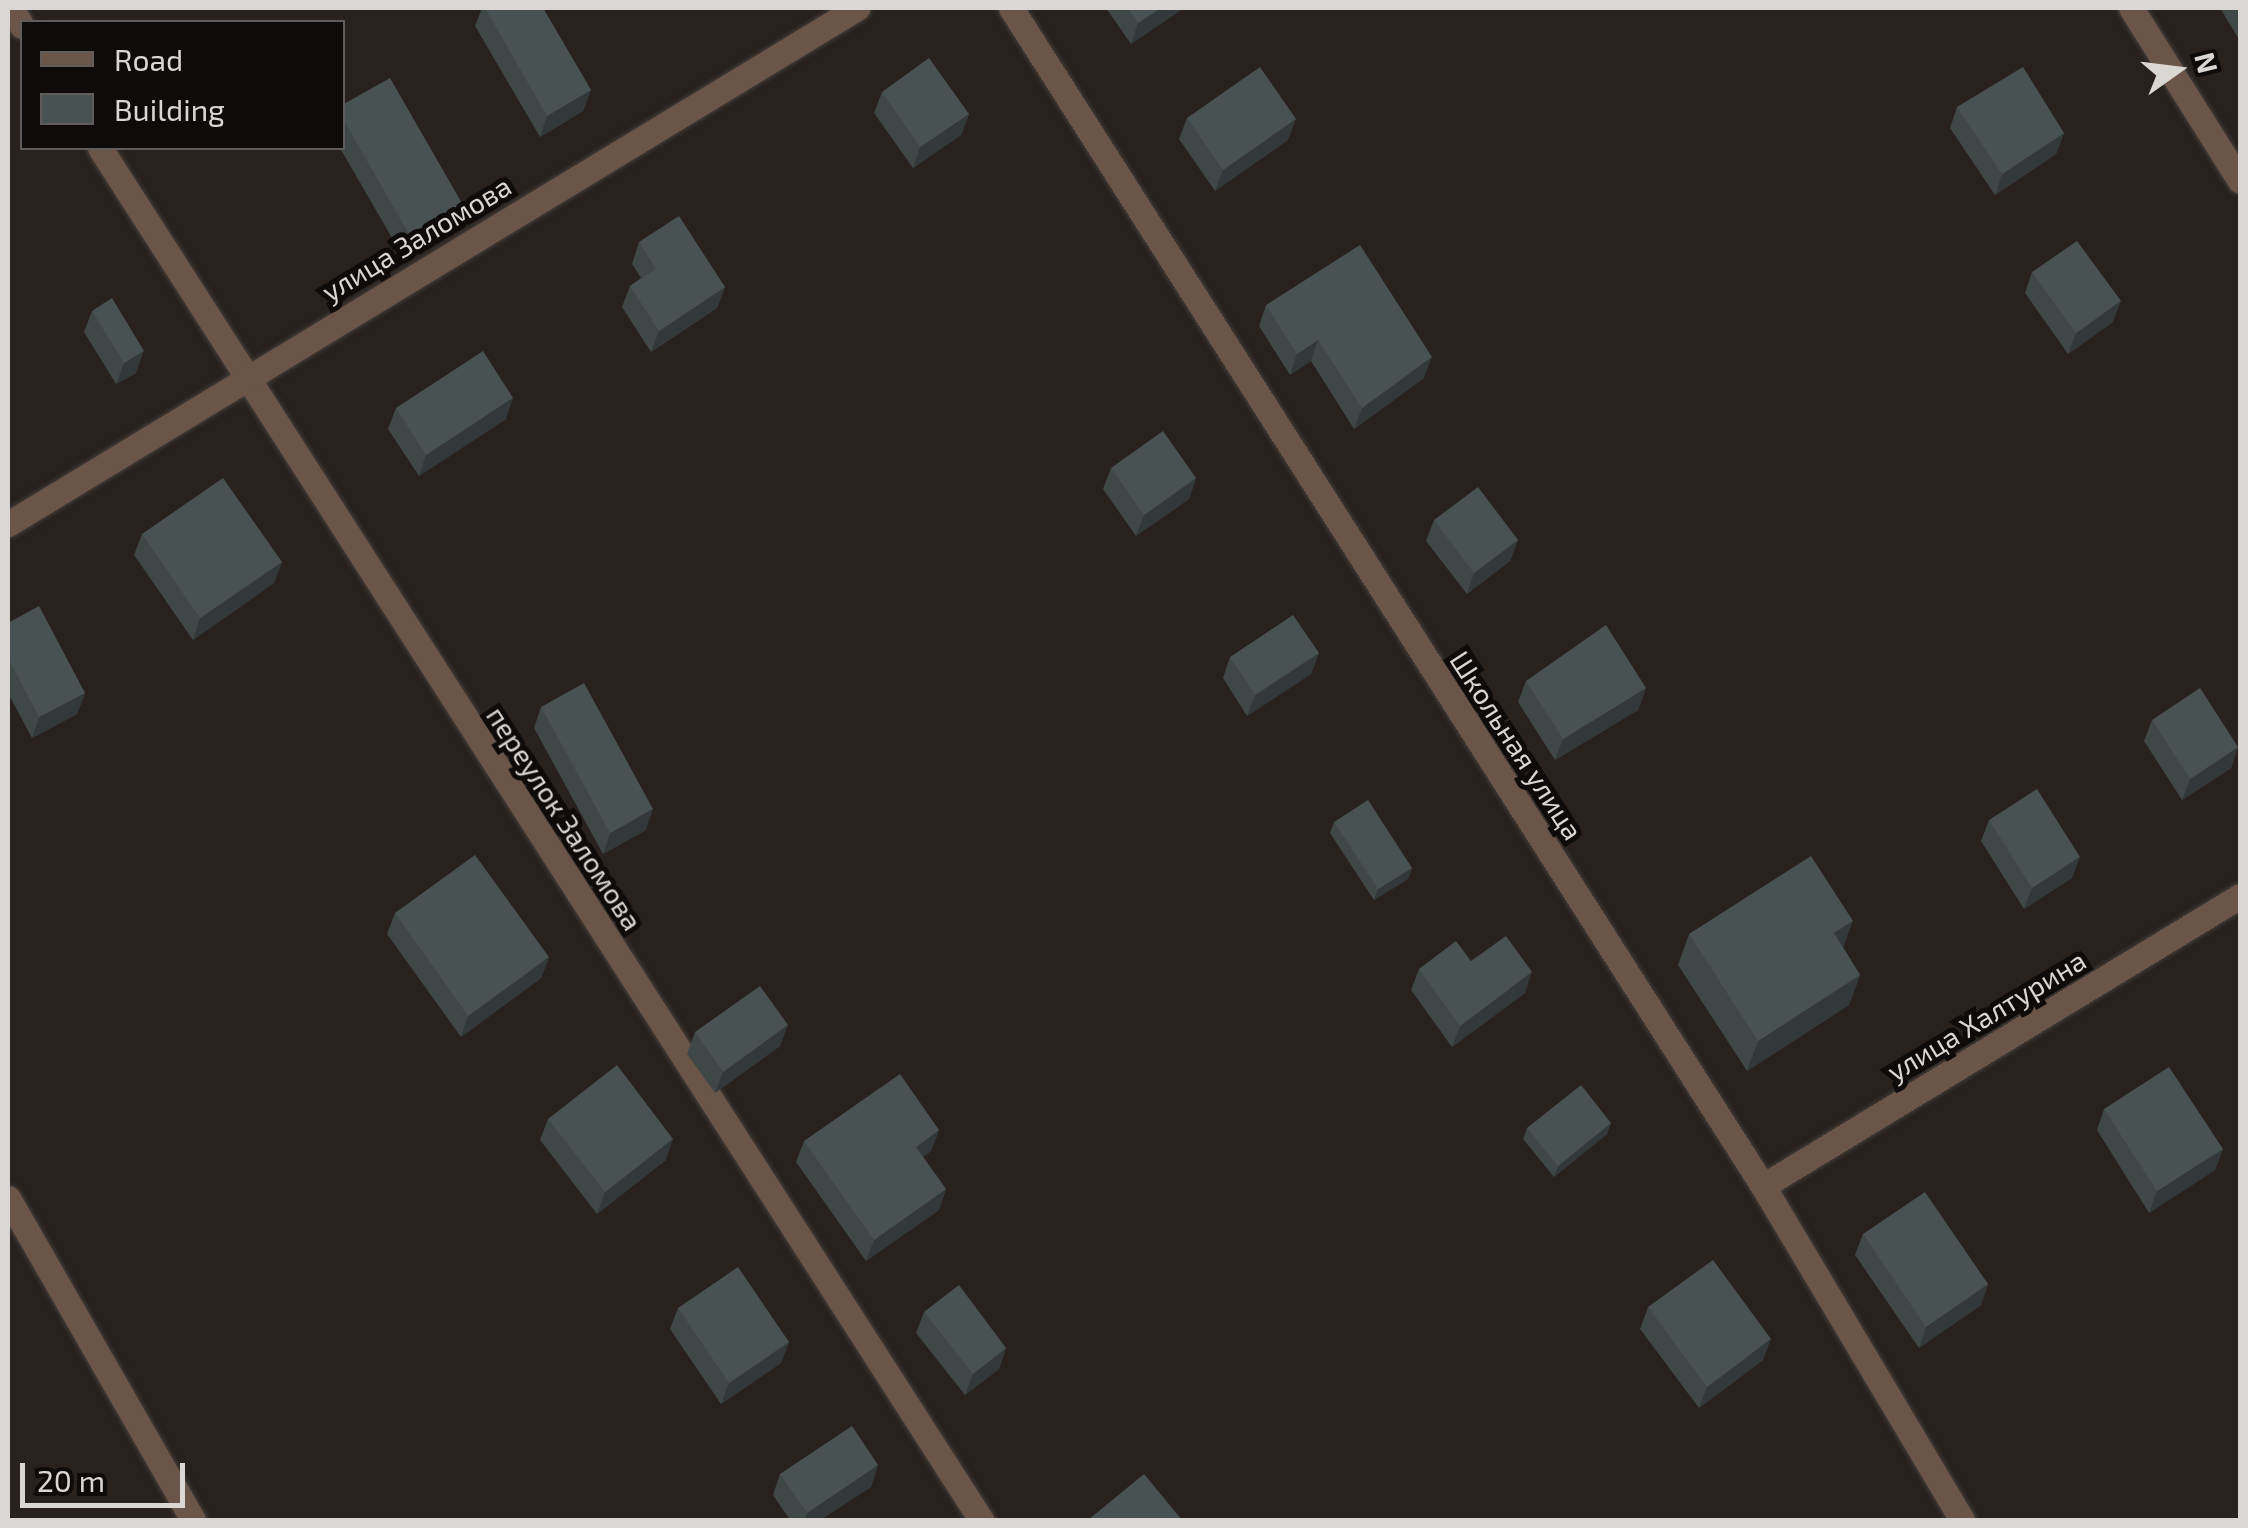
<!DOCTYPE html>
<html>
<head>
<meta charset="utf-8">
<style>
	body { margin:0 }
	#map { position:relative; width:2248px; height:1528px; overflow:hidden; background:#28211e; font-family:"Exo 2",sans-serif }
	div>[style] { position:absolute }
	.roads { filter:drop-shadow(0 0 2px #443e3b) drop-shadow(0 0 2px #443e3b) }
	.minor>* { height:25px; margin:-12.5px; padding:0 12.5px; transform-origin:12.5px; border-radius:12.5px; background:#6b5448 }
	.wall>* { inset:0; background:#3f4747 }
	.shaded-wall>* { inset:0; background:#33393a }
	.building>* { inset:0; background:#495253 }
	span { translate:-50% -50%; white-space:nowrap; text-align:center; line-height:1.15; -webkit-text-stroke:10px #0e0b0a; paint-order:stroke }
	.street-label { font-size:28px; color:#dad6d4 }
	.frame { position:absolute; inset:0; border:10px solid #dad6d4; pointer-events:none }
	.legend { position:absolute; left:20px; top:20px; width:325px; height:130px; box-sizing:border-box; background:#0e0b0a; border:2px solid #605c5b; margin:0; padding:12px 18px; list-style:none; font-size:30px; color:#dad6d4 }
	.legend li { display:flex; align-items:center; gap:20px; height:50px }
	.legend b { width:50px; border:2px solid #605c5b }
	.north { position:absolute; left:2128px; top:20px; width:100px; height:100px; -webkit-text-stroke:8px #0e0b0a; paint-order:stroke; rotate:76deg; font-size:28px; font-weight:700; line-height:40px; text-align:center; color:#dad6d4 }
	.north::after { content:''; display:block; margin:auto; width:35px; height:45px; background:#dad6d4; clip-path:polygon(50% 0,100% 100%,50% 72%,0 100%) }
	.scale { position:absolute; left:20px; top:1463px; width:165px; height:45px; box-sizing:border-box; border:5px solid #dad6d4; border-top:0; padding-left:12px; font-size:30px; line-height:35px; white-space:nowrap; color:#dad6d4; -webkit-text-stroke:8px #0e0b0a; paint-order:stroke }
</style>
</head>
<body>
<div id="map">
	<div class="roads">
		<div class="minor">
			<i style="left:11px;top:8px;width:21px;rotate:59deg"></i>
			<i style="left:1011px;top:8px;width:1398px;rotate:57.45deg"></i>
			<i style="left:1763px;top:1186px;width:389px;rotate:59.2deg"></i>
			<i style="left:2131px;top:8px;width:204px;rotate:57.8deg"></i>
			<i style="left:100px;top:148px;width:1631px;rotate:57.29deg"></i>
			<i style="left:8px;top:524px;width:994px;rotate:-31.29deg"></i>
			<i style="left:1763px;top:1186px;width:558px;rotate:-31.3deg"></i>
			<i style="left:8px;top:1198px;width:371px;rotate:60.1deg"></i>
		</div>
	</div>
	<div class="wall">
		<i style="clip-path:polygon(482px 8px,543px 8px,591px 90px,583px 111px,540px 137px,475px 26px)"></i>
		<i style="clip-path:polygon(1106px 8px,1184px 8px,1131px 44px)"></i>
		<i style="clip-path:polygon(2220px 8px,2240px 8px,2240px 41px)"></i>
		<i style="clip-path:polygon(882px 92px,969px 114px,961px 135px,913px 168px,874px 113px)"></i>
		<i style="clip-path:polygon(342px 105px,456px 226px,403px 257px,340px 148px,342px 148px)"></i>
		<i style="clip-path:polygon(1957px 107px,2064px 133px,2056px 154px,1995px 195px,1950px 128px)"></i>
		<i style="clip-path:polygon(1187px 118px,1288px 140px,1215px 191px,1179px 139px)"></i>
		<i style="clip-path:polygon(639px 242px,725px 287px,717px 308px,651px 352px,622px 307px,630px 286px,641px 278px,632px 264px)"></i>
		<i style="clip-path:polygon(2032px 272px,2113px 322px,2068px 354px,2025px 293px)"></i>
		<i style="clip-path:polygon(1266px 305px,1424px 378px,1354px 429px,1311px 361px,1290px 375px,1259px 326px)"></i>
		<i style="clip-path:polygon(92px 311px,136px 373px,116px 384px,84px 332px)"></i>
		<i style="clip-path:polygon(396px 408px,506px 419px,419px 476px,388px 429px)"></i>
		<i style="clip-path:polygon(1111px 468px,1196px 478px,1189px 499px,1136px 536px,1103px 489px)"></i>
		<i style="clip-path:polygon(1434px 520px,1518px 540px,1510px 561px,1467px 594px,1426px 541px)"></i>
		<i style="clip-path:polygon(142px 534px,282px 562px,274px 583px,193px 640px,134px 555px)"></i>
		<i style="clip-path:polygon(8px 623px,85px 693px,77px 714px,32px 738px,8px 693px)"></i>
		<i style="clip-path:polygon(1319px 653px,1311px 674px,1247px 716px,1223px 678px,1230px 657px)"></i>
		<i style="clip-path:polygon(1526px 681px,1646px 688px,1638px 710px,1555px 760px,1518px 702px)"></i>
		<i style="clip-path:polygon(541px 707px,646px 830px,603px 854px,534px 728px)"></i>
		<i style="clip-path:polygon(2152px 720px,2238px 747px,2231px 768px,2182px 800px,2144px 741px)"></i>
		<i style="clip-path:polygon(1989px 820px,2072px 878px,2024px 909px,1981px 841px)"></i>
		<i style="clip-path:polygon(1334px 822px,1412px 868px,1408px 879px,1374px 900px,1330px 833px)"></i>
		<i style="clip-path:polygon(395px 913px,549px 957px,541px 978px,461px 1037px,387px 934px)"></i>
		<i style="clip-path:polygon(1689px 934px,1843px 947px,1860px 975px,1849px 1005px,1747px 1071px,1678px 965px)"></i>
		<i style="clip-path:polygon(1419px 969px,1525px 993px,1452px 1047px,1411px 990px)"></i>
		<i style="clip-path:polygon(695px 1032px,780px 1046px,715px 1093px,687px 1054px)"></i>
		<i style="clip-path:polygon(2104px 1109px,2223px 1149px,2215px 1170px,2149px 1213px,2097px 1130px)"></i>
		<i style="clip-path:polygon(548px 1119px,666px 1160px,597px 1214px,540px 1140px)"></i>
		<i style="clip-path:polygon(1611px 1123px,1607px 1134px,1554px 1177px,1523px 1139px,1527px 1128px)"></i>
		<i style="clip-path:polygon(939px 1130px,931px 1151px,923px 1157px,946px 1189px,939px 1210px,866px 1261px,796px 1162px,804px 1141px)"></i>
		<i style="clip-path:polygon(1863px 1234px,1988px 1284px,1981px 1305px,1919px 1348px,1855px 1255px)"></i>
		<i style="clip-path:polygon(1648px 1307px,1763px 1360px,1699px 1408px,1640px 1329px)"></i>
		<i style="clip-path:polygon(678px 1308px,789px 1342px,781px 1363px,721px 1404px,670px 1329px)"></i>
		<i style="clip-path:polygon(924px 1312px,1006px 1348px,999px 1369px,965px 1395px,916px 1333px)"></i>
		<i style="clip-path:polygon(878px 1465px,871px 1487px,820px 1520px,790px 1520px,773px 1495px,780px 1474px)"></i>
	</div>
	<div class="shaded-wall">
		<i style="clip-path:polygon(1161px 8px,1184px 8px,1131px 44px,1138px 23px)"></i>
		<i style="clip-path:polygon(591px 90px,583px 111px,540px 137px,547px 116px)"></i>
		<i style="clip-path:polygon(969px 114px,961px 135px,913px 168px,920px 147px)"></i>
		<i style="clip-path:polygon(1296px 119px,1288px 140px,1215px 191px,1223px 170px)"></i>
		<i style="clip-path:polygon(2064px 133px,2056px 154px,1995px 195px,2002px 174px)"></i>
		<i style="clip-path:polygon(463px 205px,456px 226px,403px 257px,410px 236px)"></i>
		<i style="clip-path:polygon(725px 287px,717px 308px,651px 352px,659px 331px)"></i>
		<i style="clip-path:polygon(2121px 301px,2113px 322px,2068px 354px,2076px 333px)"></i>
		<i style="clip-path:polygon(1318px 340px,1311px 361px,1290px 375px,1297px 354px)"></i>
		<i style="clip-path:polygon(144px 351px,136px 373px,116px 384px,124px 363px)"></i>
		<i style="clip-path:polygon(1432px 357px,1424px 378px,1354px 429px,1362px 408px)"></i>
		<i style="clip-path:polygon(513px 398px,506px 419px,419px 476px,426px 455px)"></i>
		<i style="clip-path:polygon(1196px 478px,1189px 499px,1136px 536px,1144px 515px)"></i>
		<i style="clip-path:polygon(1518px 540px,1510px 561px,1467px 594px,1474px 573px)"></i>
		<i style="clip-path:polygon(282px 562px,274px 583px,193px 640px,200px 618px)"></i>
		<i style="clip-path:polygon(1319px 653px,1311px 674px,1247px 716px,1255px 695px)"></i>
		<i style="clip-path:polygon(1646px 688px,1638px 710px,1555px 760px,1563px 739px)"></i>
		<i style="clip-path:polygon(85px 693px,77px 714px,32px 738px,39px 717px)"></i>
		<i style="clip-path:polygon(2238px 747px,2231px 768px,2182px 800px,2190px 779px)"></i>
		<i style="clip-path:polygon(653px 809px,646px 830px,603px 854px,610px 833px)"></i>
		<i style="clip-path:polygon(2080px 857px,2072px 878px,2024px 909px,2032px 888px)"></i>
		<i style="clip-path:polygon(1412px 868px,1408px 879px,1374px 900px,1378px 889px)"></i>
		<i style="clip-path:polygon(1853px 921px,1842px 951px,1834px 933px)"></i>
		<i style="clip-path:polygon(549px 957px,541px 978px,461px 1037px,468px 1016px)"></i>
		<i style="clip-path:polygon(1532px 972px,1525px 993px,1452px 1047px,1460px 1026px)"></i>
		<i style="clip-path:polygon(1860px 975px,1849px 1005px,1747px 1071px,1758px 1041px)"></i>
		<i style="clip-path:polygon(788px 1025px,780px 1046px,715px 1093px,723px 1072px)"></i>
		<i style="clip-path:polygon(1611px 1123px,1607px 1134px,1554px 1177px,1558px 1166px)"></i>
		<i style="clip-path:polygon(939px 1130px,931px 1151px,908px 1168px,916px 1147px)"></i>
		<i style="clip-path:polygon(673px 1139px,666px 1160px,597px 1214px,605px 1192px)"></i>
		<i style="clip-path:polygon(2223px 1149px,2215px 1170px,2149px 1213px,2157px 1191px)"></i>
		<i style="clip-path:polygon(946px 1189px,939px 1210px,866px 1261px,874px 1240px)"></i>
		<i style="clip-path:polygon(1988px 1284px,1981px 1305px,1919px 1348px,1926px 1327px)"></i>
		<i style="clip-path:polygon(1771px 1339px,1763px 1360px,1699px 1408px,1707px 1387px)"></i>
		<i style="clip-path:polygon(789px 1342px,781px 1363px,721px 1404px,729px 1383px)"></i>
		<i style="clip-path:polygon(1006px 1348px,999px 1369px,965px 1395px,973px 1374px)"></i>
		<i style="clip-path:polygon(878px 1465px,871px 1487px,820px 1520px,805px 1520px,807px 1513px)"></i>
	</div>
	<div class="building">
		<i style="clip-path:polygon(485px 8px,543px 8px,591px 90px,547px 116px)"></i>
		<i style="clip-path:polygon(1128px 8px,1161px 8px,1138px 23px)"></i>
		<i style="clip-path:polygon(929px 58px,969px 114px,920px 147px,882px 92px)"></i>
		<i style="clip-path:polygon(1260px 67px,1296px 119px,1223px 170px,1187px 118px)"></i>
		<i style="clip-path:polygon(2023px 67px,2064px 133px,2002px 174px,1957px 107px)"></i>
		<i style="clip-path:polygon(390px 78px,463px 205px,410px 236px,342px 117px,342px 105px)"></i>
		<i style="clip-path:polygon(679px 216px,725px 287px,659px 331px,630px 286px,656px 269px,639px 242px)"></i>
		<i style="clip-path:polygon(2077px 241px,2121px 301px,2076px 333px,2032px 272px)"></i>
		<i style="clip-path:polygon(1360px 245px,1432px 357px,1362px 408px,1318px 340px,1297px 354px,1266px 305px)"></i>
		<i style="clip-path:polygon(112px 298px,144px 351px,124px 363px,92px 311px)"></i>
		<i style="clip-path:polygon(483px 351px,513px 398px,426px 455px,396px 408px)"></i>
		<i style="clip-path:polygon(1163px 431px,1196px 478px,1144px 515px,1111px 468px)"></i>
		<i style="clip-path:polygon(223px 478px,282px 562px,200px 618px,142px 534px)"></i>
		<i style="clip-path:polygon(1478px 487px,1518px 540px,1474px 573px,1434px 520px)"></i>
		<i style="clip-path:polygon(39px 606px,85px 693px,39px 717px,8px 658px,8px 623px)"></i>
		<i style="clip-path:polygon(1293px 615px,1319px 653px,1255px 695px,1230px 657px)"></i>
		<i style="clip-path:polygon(1606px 625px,1646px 688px,1563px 739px,1526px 681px)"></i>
		<i style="clip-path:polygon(584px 683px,653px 809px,610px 833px,541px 707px)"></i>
		<i style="clip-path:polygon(2200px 688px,2238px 747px,2190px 779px,2152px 720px)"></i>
		<i style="clip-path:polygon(2037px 789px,2080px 857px,2032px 888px,1989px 820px)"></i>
		<i style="clip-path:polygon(1368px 800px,1412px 868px,1378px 889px,1334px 822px)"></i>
		<i style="clip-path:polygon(475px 855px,549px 957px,468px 1016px,395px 913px)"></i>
		<i style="clip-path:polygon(1811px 856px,1853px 921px,1834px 933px,1860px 975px,1758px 1041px,1689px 934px)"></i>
		<i style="clip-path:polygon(1506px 936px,1532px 972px,1460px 1026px,1419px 969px,1456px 941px,1471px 961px)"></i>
		<i style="clip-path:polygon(760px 986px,788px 1025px,723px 1072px,695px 1032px)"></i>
		<i style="clip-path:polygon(617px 1065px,673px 1139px,605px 1192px,548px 1119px)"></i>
		<i style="clip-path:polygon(2169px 1067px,2223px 1149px,2157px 1191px,2104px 1109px)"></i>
		<i style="clip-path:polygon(900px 1074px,939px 1130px,916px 1147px,946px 1189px,874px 1240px,804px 1141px)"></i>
		<i style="clip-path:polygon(1581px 1085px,1611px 1123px,1558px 1166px,1527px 1128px)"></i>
		<i style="clip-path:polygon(1925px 1192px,1988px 1284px,1926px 1327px,1863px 1234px)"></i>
		<i style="clip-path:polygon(1713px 1260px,1771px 1339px,1707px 1387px,1648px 1307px)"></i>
		<i style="clip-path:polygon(738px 1267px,789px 1342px,729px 1383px,678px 1308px)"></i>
		<i style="clip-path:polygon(959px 1285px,1006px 1348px,973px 1374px,924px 1312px)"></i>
		<i style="clip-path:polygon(852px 1426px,878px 1465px,807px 1513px,780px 1474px)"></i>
		<i style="clip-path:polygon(1144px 1474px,1182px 1520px,1088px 1520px)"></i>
	</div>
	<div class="street-label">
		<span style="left:416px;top:238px;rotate:-31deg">улица Заломова</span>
		<span style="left:1517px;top:745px;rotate:57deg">Школьная улица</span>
		<span style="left:565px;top:818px;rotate:57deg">переулок Заломова</span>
		<span style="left:1986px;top:1015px;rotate:-31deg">улица Халтурина</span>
	</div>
	<div class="frame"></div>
	<ul class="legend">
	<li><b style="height:12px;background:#6b5448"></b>Road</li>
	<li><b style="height:28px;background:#495253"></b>Building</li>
	</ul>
	<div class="north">N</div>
	<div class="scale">20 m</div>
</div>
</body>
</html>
